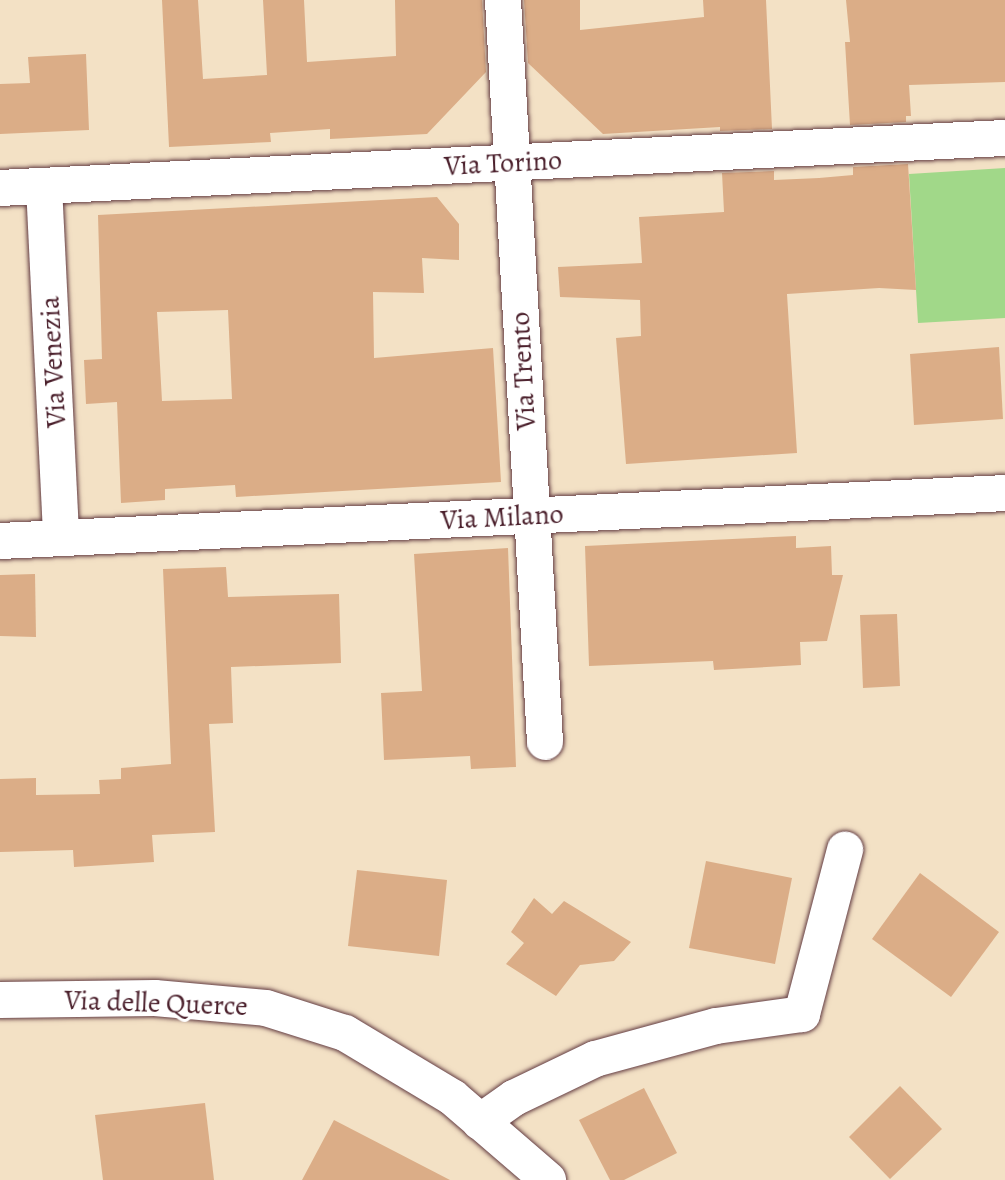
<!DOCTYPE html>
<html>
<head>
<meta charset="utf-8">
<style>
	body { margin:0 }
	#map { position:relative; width:1005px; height:1180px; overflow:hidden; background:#f3e1c5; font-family:Alegreya,serif }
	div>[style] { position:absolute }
	.green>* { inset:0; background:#a1d889 }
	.building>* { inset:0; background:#dbad87 }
	.roads { filter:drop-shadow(0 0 2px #633c42) drop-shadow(0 0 2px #633c42) }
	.street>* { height:36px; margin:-18px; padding:0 18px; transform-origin:18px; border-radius:18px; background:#fff }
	span { translate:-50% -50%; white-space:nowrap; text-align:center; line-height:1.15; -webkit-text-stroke:6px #fff; paint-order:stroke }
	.street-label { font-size:28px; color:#4a1f2b }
</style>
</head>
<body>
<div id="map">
	<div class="green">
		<i style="clip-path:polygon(1005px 168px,1005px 318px,918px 323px,909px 174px)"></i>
	</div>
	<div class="building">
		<i style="clip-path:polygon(162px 0,198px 0,203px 79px,267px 75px,263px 0,304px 0,307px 62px,396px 56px,395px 0,482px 0,486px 72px,427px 134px,330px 139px,330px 129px,270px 133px,271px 142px,169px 147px)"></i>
		<i style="clip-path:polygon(524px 0,580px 0,580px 30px,704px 17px,703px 0,766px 0,772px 129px,720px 131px,720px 127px,603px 134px,528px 63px)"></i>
		<i style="clip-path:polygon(846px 0,1005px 0,1005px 82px,909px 85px,911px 116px,906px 116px,906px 122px,850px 125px,845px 42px,850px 42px)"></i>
		<i style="clip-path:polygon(86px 54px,89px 130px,0 134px,0 84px,30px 83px,28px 57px)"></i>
		<i style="clip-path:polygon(908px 164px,916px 290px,879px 288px,787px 294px,797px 453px,626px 464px,616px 338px,641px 336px,640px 300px,560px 297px,558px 267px,642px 263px,639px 217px,724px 212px,722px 173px,774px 171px,774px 180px,819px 178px,853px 175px,853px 167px)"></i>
		<i style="clip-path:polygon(evenodd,437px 197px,459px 224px,459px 260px,422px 258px,424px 293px,373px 292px,374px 358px,493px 348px,501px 482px,236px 497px,235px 485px,165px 489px,165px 500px,121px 503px,117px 402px,86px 404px,84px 360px,102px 359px,98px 215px,437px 197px,228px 310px,232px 399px,162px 401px,157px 312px,228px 310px)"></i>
		<i style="clip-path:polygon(999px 347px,1003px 419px,914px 425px,910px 354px)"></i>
		<i style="clip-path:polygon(796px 536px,796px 548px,831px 546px,832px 575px,843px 575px,827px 641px,800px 642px,801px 665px,714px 670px,713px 661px,589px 666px,585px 546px)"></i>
		<i style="clip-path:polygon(508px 548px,516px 767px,471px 769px,470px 756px,384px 760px,381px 693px,422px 691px,414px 554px)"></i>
		<i style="clip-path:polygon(226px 567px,228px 597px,339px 594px,341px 663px,231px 667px,233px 723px,209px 724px,215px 832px,152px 835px,154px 862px,74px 867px,73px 850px,0 852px,0 779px,36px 778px,36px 795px,100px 794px,99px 780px,121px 779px,121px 768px,171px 764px,163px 569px)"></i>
		<i style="clip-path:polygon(35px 574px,36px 637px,0 636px,0 575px)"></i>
		<i style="clip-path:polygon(897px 614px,900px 686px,863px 688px,860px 615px)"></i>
		<i style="clip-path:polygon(706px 861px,792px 878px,775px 964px,689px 948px)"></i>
		<i style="clip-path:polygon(357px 870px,447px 880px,439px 956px,348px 946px)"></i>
		<i style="clip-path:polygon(920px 873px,999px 932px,951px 997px,872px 939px)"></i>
		<i style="clip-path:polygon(534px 898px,552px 914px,564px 901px,631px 942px,614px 961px,580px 965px,556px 996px,506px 964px,524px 943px,511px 932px)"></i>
		<i style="clip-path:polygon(900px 1086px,942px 1129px,890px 1179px,849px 1137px)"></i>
		<i style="clip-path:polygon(644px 1088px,677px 1153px,624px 1180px,610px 1180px,579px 1120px)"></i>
		<i style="clip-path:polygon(205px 1103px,214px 1180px,103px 1180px,95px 1115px)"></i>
		<i style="clip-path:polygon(334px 1120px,450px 1180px,302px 1180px)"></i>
	</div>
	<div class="roads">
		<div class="street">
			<i style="left:503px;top:0;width:743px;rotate:86.76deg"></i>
			<i style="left:44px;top:186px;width:352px;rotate:87.2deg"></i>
			<i style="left:0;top:188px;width:1006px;rotate:-2.85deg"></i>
			<i style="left:0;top:541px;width:1006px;rotate:-2.73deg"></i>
			<i style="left:0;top:1000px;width:155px;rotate:-0.7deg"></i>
			<i style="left:155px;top:998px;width:111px;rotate:5.1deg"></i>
			<i style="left:266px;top:1008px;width:83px;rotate:17.6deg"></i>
			<i style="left:345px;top:1033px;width:125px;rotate:30.9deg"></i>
			<i style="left:452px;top:1097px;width:127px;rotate:40.8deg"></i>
			<i style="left:480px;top:1122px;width:42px;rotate:-35.2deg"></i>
			<i style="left:514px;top:1098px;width:90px;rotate:-25.7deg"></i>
			<i style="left:595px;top:1059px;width:125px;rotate:-15.3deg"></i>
			<i style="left:716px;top:1026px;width:87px;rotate:-7.9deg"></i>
			<i style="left:802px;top:1014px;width:170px;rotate:-75.3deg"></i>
		</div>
	</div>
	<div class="street-label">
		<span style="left:503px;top:163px;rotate:-3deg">Via Torino</span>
		<span style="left:53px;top:362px;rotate:-93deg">Via Venezia</span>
		<span style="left:523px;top:371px;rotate:-93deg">Via Trento</span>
		<span style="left:502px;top:517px;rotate:-3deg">Via Milano</span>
		<span style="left:156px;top:1003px;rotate:2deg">Via delle Querce</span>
	</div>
</div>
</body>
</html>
